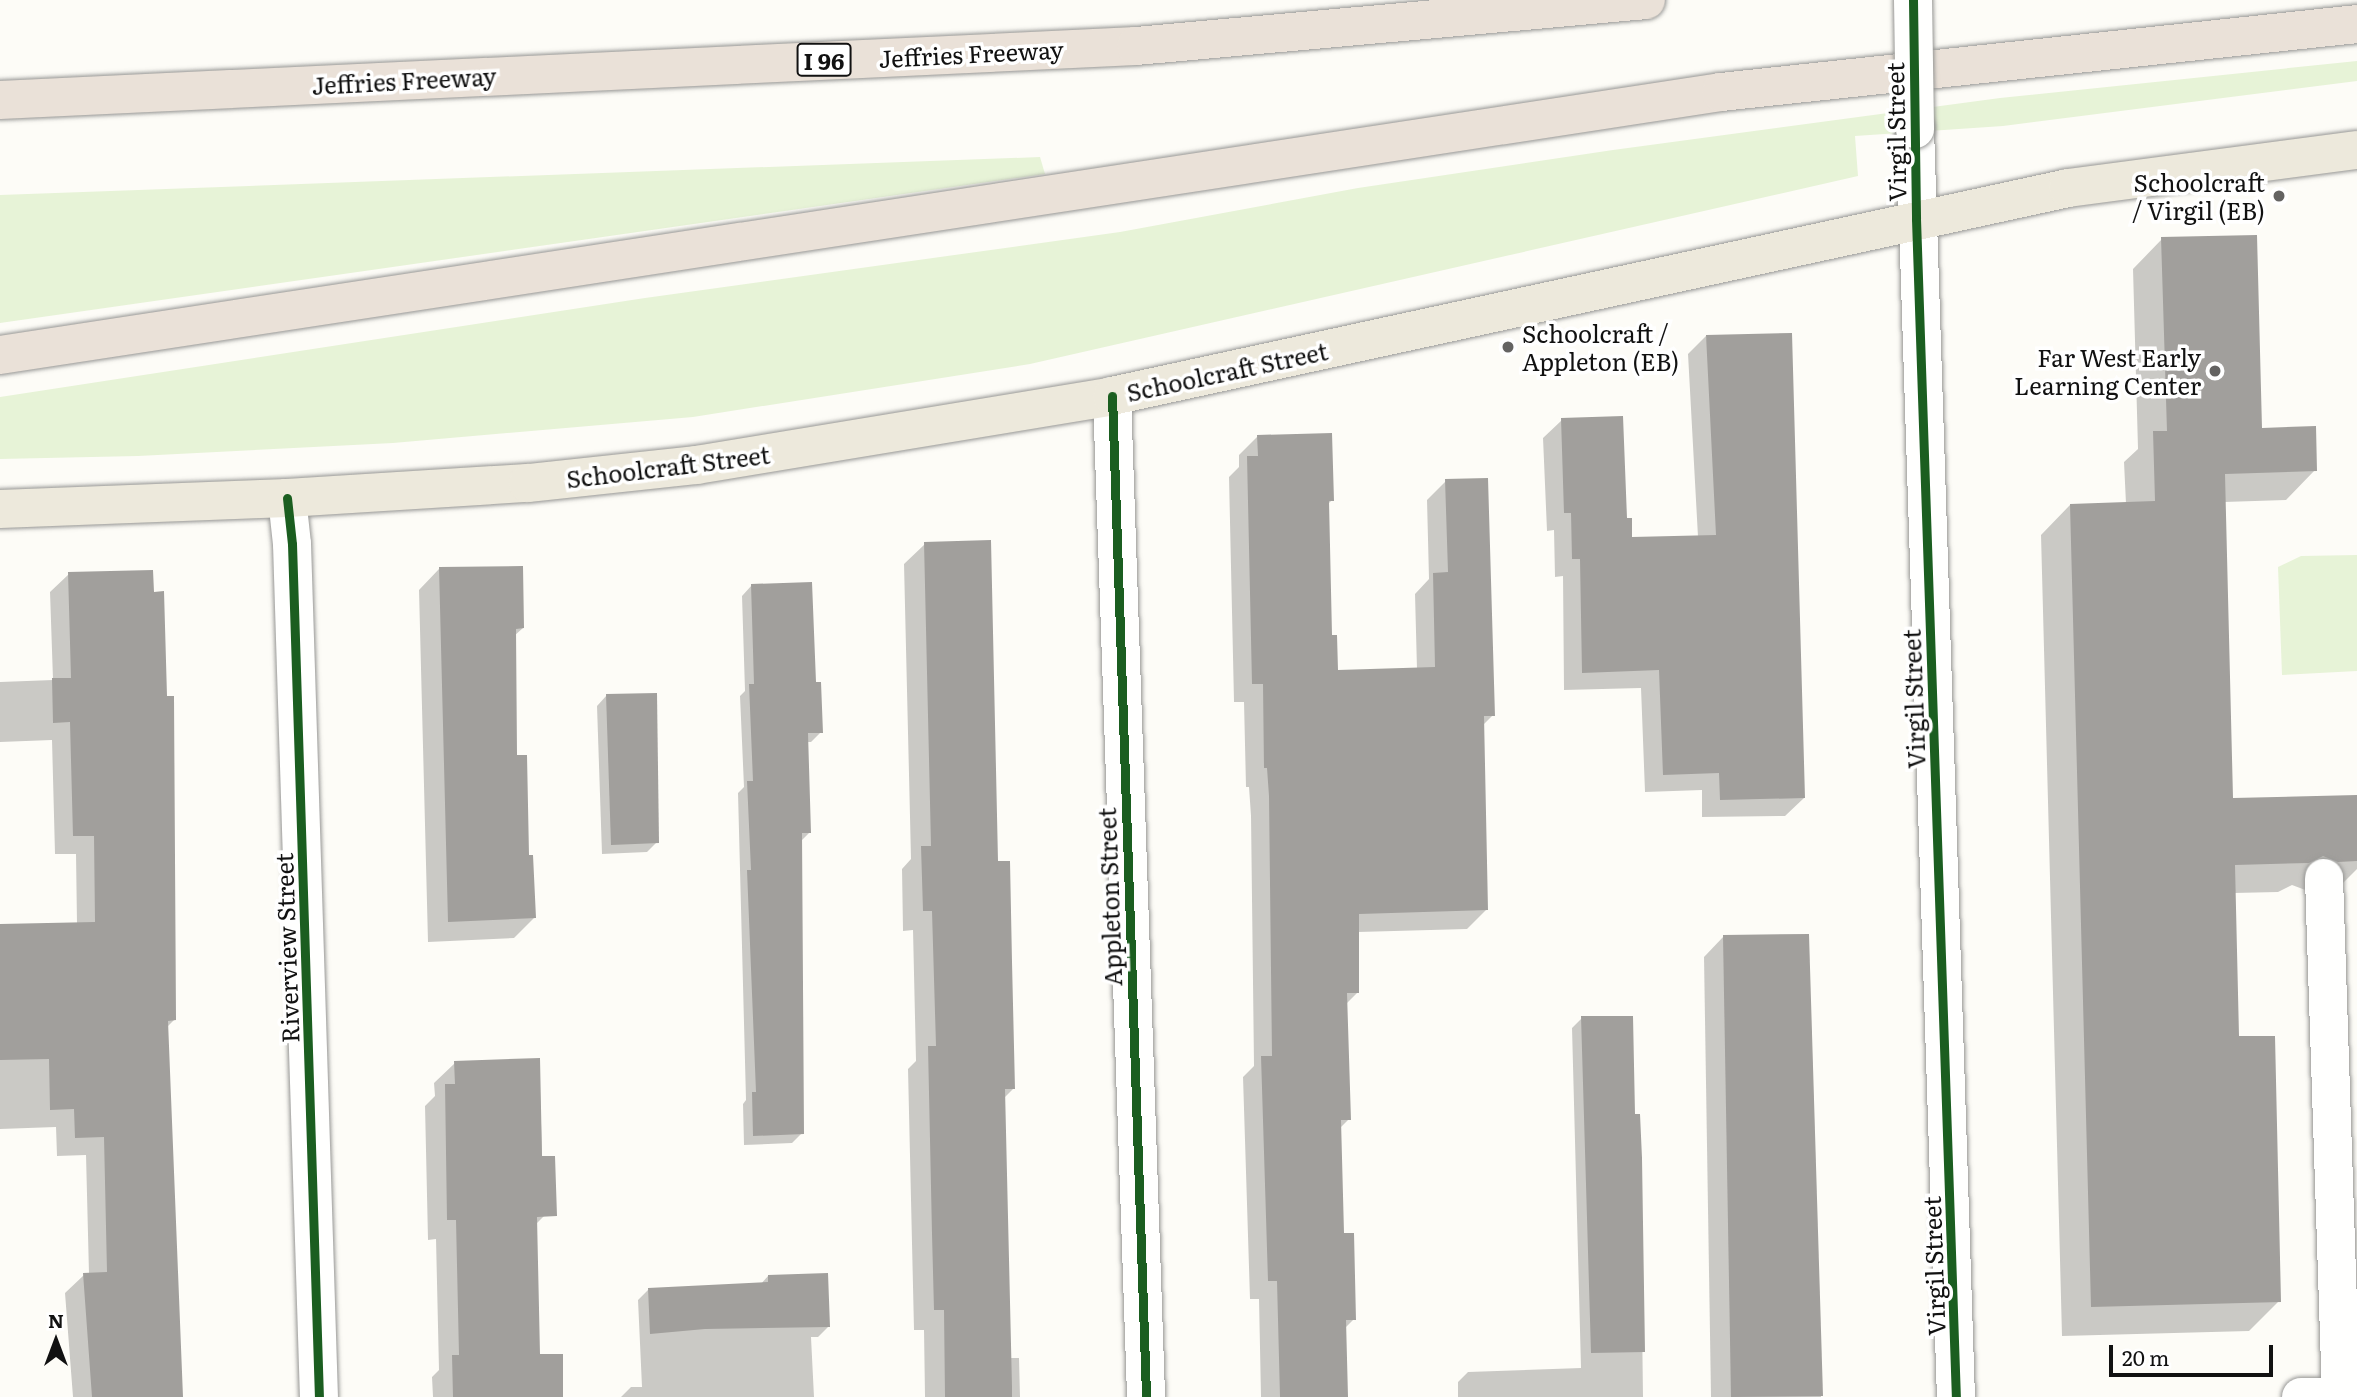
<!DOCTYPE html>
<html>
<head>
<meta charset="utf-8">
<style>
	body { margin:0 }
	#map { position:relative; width:2357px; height:1397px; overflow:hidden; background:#fdfcf7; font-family:Literata,serif }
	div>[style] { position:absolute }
	.green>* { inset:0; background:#e7f3d7 }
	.shadow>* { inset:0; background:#0003 }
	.building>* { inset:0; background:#a19f9c }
	.roads { filter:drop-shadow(0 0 2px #979795) drop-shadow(0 0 2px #979795) }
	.minor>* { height:38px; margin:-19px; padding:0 19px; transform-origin:19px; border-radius:19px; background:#fffffe }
	.major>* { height:38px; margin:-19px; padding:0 19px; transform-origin:19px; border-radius:19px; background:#ede9dc }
	.highway>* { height:38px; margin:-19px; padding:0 19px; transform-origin:19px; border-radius:19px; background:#eae1d8 }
	.bridges { filter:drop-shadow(0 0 2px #979795) drop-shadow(0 0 2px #979795) }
	.minor-bridge>* { height:38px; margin:-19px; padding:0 19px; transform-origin:19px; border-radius:19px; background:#fffffe }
	.cycleway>* { height:9px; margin:-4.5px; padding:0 4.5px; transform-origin:4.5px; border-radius:4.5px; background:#1b5e20 }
	.dots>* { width:19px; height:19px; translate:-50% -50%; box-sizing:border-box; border:4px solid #fff; border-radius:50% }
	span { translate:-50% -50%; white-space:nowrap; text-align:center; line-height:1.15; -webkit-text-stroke:7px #fff; paint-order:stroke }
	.shield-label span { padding:2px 5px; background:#fff; border:2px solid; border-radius:5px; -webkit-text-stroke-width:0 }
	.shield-label { font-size:23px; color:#111; font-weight:700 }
	.street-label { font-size:24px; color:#111 }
	.poi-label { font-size:24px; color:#111 }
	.right { translate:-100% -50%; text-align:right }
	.left { translate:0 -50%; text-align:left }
	.north { position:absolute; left:21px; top:1306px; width:70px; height:70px; -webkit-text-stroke:5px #fff; paint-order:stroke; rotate:0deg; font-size:19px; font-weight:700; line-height:28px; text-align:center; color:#111 }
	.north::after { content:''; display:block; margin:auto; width:24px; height:32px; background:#111; clip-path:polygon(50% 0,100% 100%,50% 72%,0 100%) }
	.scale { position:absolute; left:2109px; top:1345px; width:164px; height:32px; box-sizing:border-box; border:4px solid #111; border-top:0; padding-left:9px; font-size:21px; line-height:24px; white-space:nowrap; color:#111; -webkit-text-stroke:5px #fff; paint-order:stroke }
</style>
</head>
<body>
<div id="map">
	<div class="green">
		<i style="clip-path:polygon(2357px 61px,2357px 81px,2003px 126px,1855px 136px,1858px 176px,1030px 364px,693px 417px,393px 443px,138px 456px,0 459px,0 397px,645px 298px,1120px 232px,1358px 188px,1613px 150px,2000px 98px)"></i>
		<i style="clip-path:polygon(1040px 157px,1045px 174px,0 323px,0 195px)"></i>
		<i style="clip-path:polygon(2357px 555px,2357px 671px,2282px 675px,2278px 567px,2301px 556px)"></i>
	</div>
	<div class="shadow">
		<i style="clip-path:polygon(2162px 239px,2261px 430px,2315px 470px,2286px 500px,2224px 502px,2232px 800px,2357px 797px,2357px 869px,2336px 890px,2308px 891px,2292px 885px,2278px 892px,2234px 893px,2238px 1038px,2279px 1301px,2249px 1331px,2062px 1336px,2041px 535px,2070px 505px,2126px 504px,2124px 462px,2138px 449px,2133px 269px)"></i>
		<i style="clip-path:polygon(1706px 336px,1804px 798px,1785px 816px,1702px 817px,1702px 790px,1645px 792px,1641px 688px,1564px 690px,1563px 576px,1555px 577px,1554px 530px,1547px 531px,1543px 438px,1562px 420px,1626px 520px,1631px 539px,1698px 537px,1688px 354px)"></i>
		<i style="clip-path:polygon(1258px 436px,1332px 500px,1327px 505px,1330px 637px,1337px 672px,1417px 670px,1415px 594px,1429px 579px,1427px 500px,1446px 481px,1493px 715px,1483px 725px,1486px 910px,1467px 929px,1358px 932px,1358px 992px,1346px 1004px,1349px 1119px,1339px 1129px,1342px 1235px,1354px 1319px,1345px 1328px,1346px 1397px,1261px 1397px,1259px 1299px,1250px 1299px,1243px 1077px,1254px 1066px,1251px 816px,1249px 787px,1246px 787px,1244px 702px,1234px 702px,1229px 477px,1239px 467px,1239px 455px)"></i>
		<i style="clip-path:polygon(925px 544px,996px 863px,1013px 1089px,1003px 1099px,1010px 1358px,1019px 1358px,1020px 1397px,925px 1397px,924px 1330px,914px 1330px,908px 1069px,916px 1061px,913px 930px,903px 931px,902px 869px,911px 859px,904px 564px)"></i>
		<i style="clip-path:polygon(439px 569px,523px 628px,514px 636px,515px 757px,534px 918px,514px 938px,428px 942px,419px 590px)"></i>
		<i style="clip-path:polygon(69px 574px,175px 1019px,166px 1028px,182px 1397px,192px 1397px,73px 1397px,65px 1293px,84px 1275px,89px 1274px,86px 1155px,57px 1156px,56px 1127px,0 1129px,0 926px,77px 925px,76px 854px,55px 854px,52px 740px,0 742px,0 682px,53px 680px,50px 592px)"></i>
		<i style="clip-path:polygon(752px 585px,814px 684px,821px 732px,811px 742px,806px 742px,810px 832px,800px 842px,802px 1133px,792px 1143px,744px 1145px,743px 1104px,746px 1100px,738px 793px,744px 787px,740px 696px,745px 691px,742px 596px)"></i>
		<i style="clip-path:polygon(607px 695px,657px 842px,647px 852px,602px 854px,597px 706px)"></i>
		<i style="clip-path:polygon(1724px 936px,1807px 936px,1821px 1397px,1711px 1397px,1704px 957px)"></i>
		<i style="clip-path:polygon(1582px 1018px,1633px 1116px,1640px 1158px,1643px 1397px,1458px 1397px,1458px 1382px,1468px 1372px,1581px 1368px,1572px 1028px)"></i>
		<i style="clip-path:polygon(539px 1060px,544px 1216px,535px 1225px,538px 1356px,548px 1397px,433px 1397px,432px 1377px,439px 1370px,436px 1239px,428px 1240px,425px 1106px,435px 1096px,434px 1083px,455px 1063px)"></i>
		<i style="clip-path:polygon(768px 1276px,828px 1327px,818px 1337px,811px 1337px,814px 1397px,621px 1397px,631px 1387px,642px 1387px,638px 1300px,648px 1290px,760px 1285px)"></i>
	</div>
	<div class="building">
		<i style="clip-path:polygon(2257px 235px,2262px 428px,2316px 426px,2317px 471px,2225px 474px,2233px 798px,2357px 795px,2357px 861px,2338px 862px,2323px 856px,2309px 863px,2235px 865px,2239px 1036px,2275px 1036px,2281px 1302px,2091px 1307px,2070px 504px,2155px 501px,2153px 431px,2167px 431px,2161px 237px)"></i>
		<i style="clip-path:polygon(1792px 333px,1805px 798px,1720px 800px,1719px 773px,1663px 775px,1659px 670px,1582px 673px,1580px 559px,1572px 559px,1571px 513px,1564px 513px,1561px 418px,1623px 416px,1627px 518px,1632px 518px,1632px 537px,1716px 535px,1706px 335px)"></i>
		<i style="clip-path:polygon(1332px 433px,1334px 501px,1329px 501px,1332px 635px,1337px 635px,1338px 670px,1435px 667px,1433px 573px,1448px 572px,1445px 479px,1488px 478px,1495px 716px,1484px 716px,1488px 910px,1359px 914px,1359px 993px,1347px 993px,1351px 1120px,1341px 1120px,1344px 1233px,1354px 1233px,1356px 1320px,1346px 1320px,1348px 1397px,1280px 1397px,1277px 1281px,1268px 1281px,1261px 1056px,1272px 1056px,1269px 796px,1267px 768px,1264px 768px,1263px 684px,1252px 684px,1247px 456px,1258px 456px,1257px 435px)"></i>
		<i style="clip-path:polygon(991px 540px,998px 861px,1010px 861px,1012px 962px,1015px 1089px,1005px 1089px,1012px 1387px,1012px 1397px,945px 1397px,944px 1310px,934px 1310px,932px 1234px,928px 1046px,936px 1046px,932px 911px,923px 911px,921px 846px,931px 846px,924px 542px)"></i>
		<i style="clip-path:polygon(523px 566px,524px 628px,516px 629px,517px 755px,527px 755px,529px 855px,533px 855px,536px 918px,448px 922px,439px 567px)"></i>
		<i style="clip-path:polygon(153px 570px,154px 592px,164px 591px,167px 696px,174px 696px,176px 1020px,168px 1021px,183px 1397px,92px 1397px,83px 1273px,107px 1272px,104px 1137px,75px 1138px,74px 1109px,50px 1110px,49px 1059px,0 1060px,0 924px,95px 922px,94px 836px,73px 836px,70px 722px,53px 723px,52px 678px,71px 678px,68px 572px)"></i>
		<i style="clip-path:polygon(812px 582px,816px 682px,821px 682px,823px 733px,808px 733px,811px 833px,802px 833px,804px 1134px,753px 1136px,752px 1092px,756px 1092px,747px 870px,751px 870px,747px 781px,753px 781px,749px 684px,754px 684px,751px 584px)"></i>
		<i style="clip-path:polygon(657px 693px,659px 843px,611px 845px,606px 694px)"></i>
		<i style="clip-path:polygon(1809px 934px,1823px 1396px,1731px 1397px,1723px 935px)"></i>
		<i style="clip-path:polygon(1581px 1016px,1633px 1016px,1635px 1114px,1640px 1114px,1642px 1158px,1645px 1352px,1591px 1353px)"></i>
		<i style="clip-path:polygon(540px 1058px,542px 1156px,555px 1156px,557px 1216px,537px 1217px,540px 1354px,563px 1354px,563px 1397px,453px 1397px,452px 1355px,459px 1355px,456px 1220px,447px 1220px,445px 1084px,455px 1084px,454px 1061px)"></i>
		<i style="clip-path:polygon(828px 1273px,830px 1327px,705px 1329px,650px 1334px,648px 1288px,768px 1282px,768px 1275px)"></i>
	</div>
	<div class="roads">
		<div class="minor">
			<i style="left:1915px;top:129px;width:1269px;rotate:88.15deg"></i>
			<i style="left:1112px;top:396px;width:1002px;rotate:88.05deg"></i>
			<i style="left:287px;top:498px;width:46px;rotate:83.8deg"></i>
			<i style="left:292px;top:544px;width:853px;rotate:88.19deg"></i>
			<i style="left:2324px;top:878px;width:518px;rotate:88.12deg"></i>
			<i style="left:2301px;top:1397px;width:42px"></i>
		</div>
		<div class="major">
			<i style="left:0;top:509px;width:287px;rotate:-2.2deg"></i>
			<i style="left:287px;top:498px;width:241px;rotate:-3.6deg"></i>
			<i style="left:528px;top:483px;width:170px;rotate:-6.1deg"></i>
			<i style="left:697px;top:465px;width:421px;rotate:-9.4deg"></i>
			<i style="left:1112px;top:396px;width:978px;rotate:-12.27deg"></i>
			<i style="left:2068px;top:188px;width:291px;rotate:-7.5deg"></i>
		</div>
		<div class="highway">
			<i style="left:0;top:100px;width:1137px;rotate:-2.72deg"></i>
			<i style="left:1136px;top:46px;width:512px;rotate:-5.15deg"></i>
			<i style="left:0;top:355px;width:1741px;rotate:-8.69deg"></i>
			<i style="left:1721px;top:92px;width:640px;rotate:-6.1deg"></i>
		</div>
	</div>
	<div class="bridges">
		<div class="minor-bridge">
			<i style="left:1913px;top:0;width:129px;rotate:89.1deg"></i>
		</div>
	</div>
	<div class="cycleway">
		<i style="left:1913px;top:0;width:219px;rotate:89.2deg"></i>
		<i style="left:1916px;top:219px;width:1179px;rotate:88.06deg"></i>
		<i style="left:1112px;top:396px;width:1002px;rotate:88.05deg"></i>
		<i style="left:287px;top:498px;width:46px;rotate:83.8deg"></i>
		<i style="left:292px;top:544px;width:853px;rotate:88.19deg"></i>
	</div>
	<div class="dots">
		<i style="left:2279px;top:196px;background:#646362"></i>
		<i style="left:1508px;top:347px;background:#646362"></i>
		<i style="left:2215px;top:371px;background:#646362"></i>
	</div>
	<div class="shield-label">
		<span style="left:824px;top:60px">I 96</span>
	</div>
	<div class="street-label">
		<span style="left:971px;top:53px;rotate:-3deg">Jeffries Freeway</span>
		<span style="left:404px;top:80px;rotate:-3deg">Jeffries Freeway</span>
		<span style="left:1895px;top:132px;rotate:-91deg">Virgil Street</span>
		<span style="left:1227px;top:371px;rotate:-12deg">Schoolcraft Street</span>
		<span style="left:668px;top:466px;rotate:-7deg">Schoolcraft Street</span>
		<span style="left:1913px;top:699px;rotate:-92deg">Virgil Street</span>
		<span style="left:1109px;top:897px;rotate:-92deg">Appleton Street</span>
		<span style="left:286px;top:948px;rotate:-92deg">Riverview Street</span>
		<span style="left:1933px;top:1266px;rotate:-92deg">Virgil Street</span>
	</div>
	<div class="poi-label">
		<span class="right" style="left:2265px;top:196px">Schoolcraft<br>/ Virgil (EB)</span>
		<span class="left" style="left:1522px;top:347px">Schoolcraft /<br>Appleton (EB)</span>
		<span class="right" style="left:2201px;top:371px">Far West Early<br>Learning Center</span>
	</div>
	<div class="north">N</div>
	<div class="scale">20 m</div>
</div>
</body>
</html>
